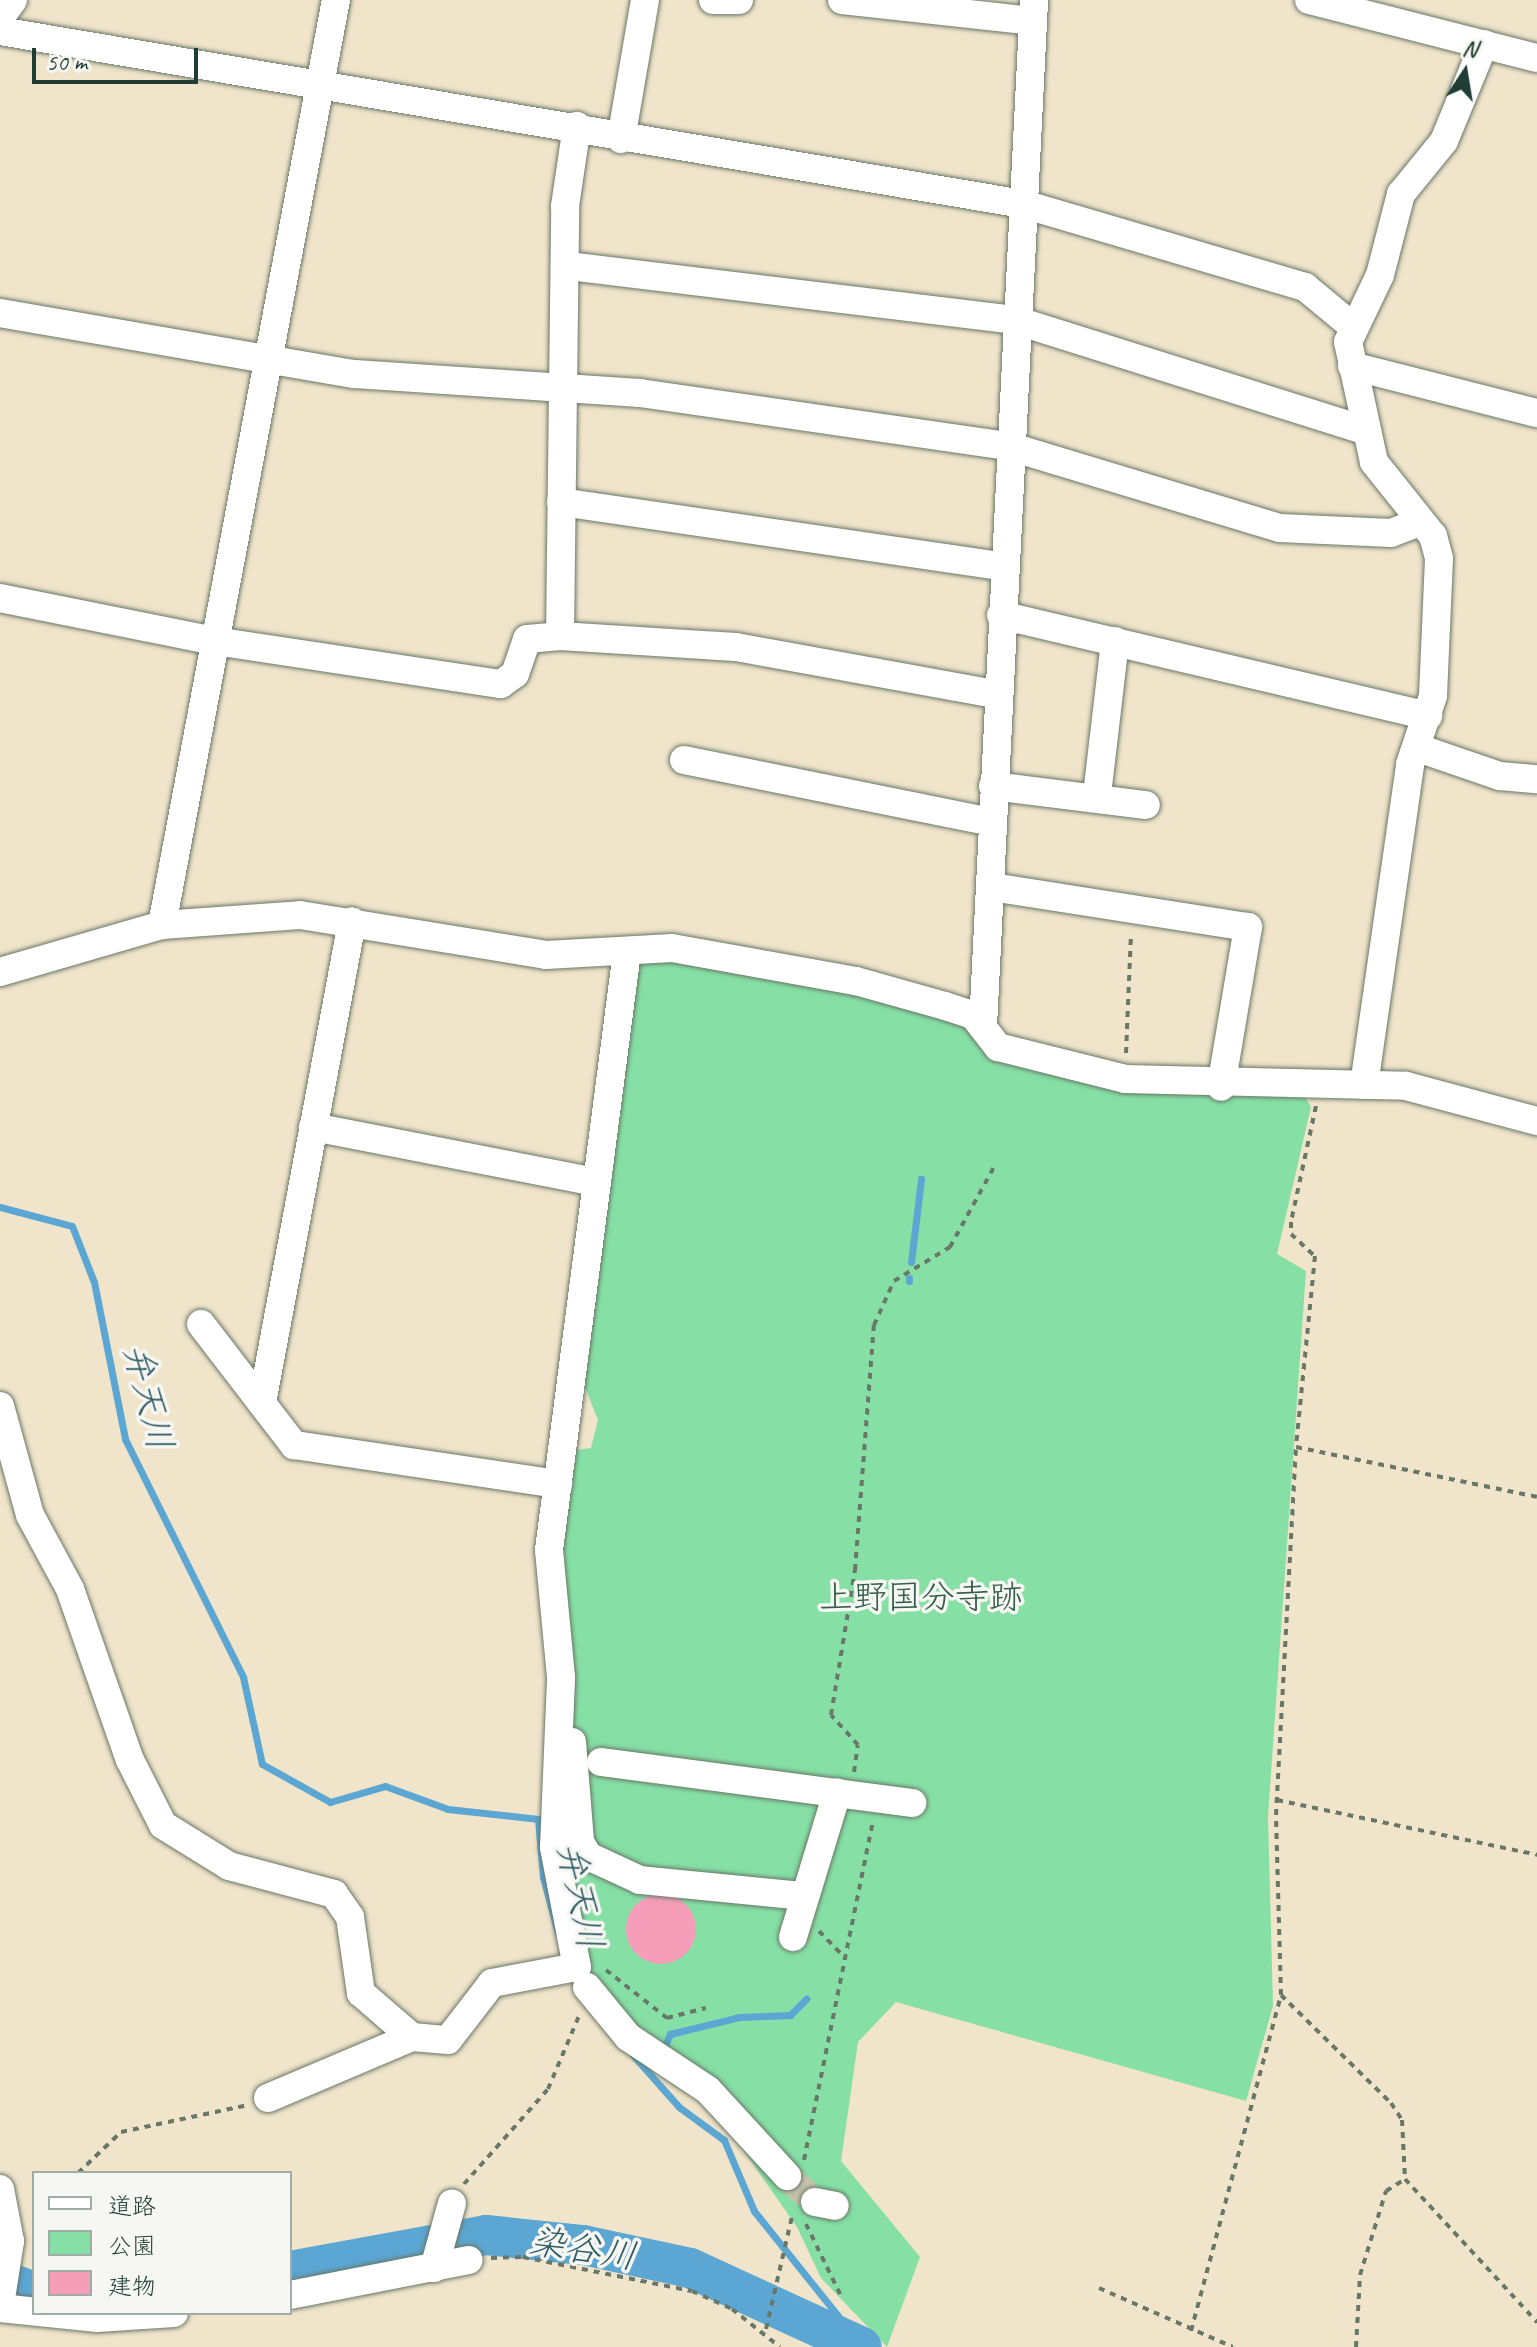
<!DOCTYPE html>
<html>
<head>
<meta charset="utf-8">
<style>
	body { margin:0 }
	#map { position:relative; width:1537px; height:2347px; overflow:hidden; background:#f0e4ca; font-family:Caveat,"Klee One",sans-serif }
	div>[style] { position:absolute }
	.green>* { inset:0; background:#86e0a5 }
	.stream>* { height:7px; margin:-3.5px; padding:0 3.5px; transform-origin:3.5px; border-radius:3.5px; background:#5ba6d3 }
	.river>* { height:40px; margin:-20px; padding:0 20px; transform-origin:20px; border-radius:20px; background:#5ba6d3 }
	.building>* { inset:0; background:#f59db9 }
	.round { border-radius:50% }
	.minor-tunnel>* { height:28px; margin-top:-14px; transform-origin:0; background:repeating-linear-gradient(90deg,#c6c3ac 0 28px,transparent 0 42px) }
	.path>* { height:4px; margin-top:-2px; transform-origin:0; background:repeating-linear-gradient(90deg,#687768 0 6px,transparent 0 12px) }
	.roads { filter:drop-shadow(0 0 2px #687768) drop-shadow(0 0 2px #687768) }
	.minor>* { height:28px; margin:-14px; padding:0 14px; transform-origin:14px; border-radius:14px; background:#fff }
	span { translate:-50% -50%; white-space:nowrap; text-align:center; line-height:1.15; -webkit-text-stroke:7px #f6f6f2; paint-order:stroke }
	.park-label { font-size:34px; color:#345e4b }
	.water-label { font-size:36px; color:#315c64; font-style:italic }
	.legend { position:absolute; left:32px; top:2171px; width:260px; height:144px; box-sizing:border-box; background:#f6f6f2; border:2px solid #a0aca6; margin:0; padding:10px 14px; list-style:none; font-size:24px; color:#1f3d34 }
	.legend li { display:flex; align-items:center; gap:16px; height:40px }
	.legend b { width:40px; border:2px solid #a0aca6 }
	.north { position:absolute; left:1425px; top:32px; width:80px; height:80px; -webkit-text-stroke:6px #f6f6f2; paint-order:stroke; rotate:12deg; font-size:22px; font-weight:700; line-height:32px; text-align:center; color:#1f3d34 }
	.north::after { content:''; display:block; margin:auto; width:28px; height:36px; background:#1f3d34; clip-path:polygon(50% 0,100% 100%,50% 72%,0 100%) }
	.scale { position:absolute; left:32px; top:48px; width:166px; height:36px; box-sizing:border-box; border:4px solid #1f3d34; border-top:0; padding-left:10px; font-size:24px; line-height:28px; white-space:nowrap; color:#1f3d34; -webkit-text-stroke:6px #f6f6f2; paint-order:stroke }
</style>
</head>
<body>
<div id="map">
	<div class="green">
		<i style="clip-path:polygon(649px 954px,854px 988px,962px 1025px,979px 1043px,1305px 1097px,1311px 1107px,1277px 1254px,1306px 1271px,1268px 1817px,1273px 2006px,1246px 2101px,896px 2002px,858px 2042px,841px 2161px,920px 2257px,887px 2347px,821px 2278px,797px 2227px,720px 2117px,590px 1997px,563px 1877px,557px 1599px,569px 1451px,591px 1448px,598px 1420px,583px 1382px,636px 961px)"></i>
	</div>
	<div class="stream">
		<i style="left:0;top:1207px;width:74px;rotate:14.8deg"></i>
		<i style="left:72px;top:1226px;width:60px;rotate:68.6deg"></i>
		<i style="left:94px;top:1282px;width:160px;rotate:78.8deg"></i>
		<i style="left:125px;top:1439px;width:266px;rotate:63.6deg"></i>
		<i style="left:243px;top:1677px;width:89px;rotate:77.7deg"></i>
		<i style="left:262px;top:1764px;width:78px;rotate:29.2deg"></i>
		<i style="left:330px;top:1802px;width:57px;rotate:-16.2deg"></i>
		<i style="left:385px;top:1786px;width:67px;rotate:20.1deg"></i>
		<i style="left:448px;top:1809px;width:91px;rotate:6.3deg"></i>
		<i style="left:538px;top:1819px;width:58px;rotate:85.1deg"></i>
		<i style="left:543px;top:1877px;width:58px;rotate:75deg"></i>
		<i style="left:911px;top:1262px;width:84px;rotate:-83.1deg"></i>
		<i style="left:909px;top:1281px;width:3px;rotate:-90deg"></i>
		<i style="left:662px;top:2052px;width:20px;rotate:-66deg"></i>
		<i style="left:670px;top:2034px;width:71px;rotate:-13.8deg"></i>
		<i style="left:739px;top:2017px;width:51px;rotate:-2.2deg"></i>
		<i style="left:790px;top:2015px;width:23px;rotate:-45deg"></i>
		<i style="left:632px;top:2054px;width:71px;rotate:48.4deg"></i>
		<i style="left:679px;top:2107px;width:56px;rotate:36.3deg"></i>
		<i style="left:724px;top:2140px;width:77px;rotate:67.1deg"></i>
		<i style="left:754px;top:2211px;width:166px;rotate:51.3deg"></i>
	</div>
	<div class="river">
		<i style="left:290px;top:2271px;width:199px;rotate:-10.4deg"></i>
		<i style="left:486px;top:2235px;width:98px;rotate:5.9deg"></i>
		<i style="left:583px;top:2245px;width:109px;rotate:12.1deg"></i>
		<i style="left:690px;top:2268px;width:189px;rotate:24.7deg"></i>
		<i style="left:0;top:2279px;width:36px;rotate:21deg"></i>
	</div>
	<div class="building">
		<i class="round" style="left:626px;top:1894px;width:70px;height:70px"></i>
	</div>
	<div class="minor-tunnel">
		<i style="left:787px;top:2176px;width:38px;rotate:43deg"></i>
	</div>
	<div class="path">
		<i style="left:1126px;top:1053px;width:119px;rotate:-87.6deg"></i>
		<i style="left:1316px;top:1106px;width:119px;rotate:102.2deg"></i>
		<i style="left:1291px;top:1222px;width:12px;rotate:90deg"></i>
		<i style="left:1291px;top:1234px;width:33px;rotate:43deg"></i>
		<i style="left:1315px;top:1256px;width:192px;rotate:95.7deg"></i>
		<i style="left:1296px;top:1447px;width:246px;rotate:11.7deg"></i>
		<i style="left:854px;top:1772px;width:27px;rotate:-82deg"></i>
		<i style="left:858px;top:1745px;width:40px;rotate:-132deg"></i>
		<i style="left:831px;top:1715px;width:147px;rotate:-80.6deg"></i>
		<i style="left:855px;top:1570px;width:246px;rotate:-85.6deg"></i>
		<i style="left:874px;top:1325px;width:48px;rotate:-65.6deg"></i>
		<i style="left:894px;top:1281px;width:66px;rotate:-31.3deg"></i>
		<i style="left:950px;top:1247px;width:94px;rotate:-61.2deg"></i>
		<i style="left:1277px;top:1800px;width:266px;rotate:11.9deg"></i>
		<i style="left:819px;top:1931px;width:37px;rotate:46deg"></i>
		<i style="left:606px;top:1970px;width:78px;rotate:38.2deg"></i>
		<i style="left:667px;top:2018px;width:40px;rotate:-14.4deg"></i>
		<i style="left:1281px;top:1995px;width:154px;rotate:44.5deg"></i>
		<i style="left:1391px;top:2103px;width:20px;rotate:57deg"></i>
		<i style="left:1402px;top:2120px;width:59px;rotate:87.1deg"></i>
		<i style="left:1405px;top:2179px;width:195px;rotate:47.3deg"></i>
		<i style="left:804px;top:2160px;width:347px;rotate:-78.5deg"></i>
		<i style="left:78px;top:2173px;width:59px;rotate:-43.6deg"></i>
		<i style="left:121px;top:2132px;width:130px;rotate:-12deg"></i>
		<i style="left:464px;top:2184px;width:127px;rotate:-48.5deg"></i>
		<i style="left:548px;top:2089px;width:79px;rotate:-67deg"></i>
		<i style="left:806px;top:2224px;width:80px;rotate:64.1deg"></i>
		<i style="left:491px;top:2258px;width:32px;rotate:-2deg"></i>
		<i style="left:523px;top:2257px;width:172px;rotate:11.4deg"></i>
		<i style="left:692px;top:2291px;width:44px;rotate:24.2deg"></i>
		<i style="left:732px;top:2309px;width:61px;rotate:38.4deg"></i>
		<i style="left:1099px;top:2288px;width:146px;rotate:23.8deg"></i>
		<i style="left:766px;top:2329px;width:120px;rotate:-77deg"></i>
		<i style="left:1191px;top:2331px;width:348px;rotate:-75deg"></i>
		<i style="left:1281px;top:1995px;width:180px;rotate:-91.6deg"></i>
		<i style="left:1276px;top:1815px;width:369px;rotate:-86.9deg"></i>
		<i style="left:1356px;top:2347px;width:72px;rotate:-86.8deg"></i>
		<i style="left:1360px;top:2275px;width:88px;rotate:-72.8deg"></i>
		<i style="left:1386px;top:2191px;width:22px;rotate:-32deg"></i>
	</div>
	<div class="roads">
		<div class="minor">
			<i style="left:713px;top:0;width:26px"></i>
			<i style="left:842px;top:0;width:191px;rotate:6.3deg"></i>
			<i style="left:1309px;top:0;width:235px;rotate:14.3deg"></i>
			<i style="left:0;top:18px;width:22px;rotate:-54deg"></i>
			<i style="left:0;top:31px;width:1038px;rotate:9.6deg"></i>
			<i style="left:1023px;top:204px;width:294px;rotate:16.4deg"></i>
			<i style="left:1305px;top:287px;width:60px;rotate:39.6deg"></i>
			<i style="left:621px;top:139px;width:141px;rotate:-80.2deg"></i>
			<i style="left:569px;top:266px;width:449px;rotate:6.9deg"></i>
			<i style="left:1015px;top:320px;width:368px;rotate:17.5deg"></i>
			<i style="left:0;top:313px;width:359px;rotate:9.8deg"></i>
			<i style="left:354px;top:374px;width:287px;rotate:3.8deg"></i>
			<i style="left:640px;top:393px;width:372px;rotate:8.2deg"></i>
			<i style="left:1008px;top:446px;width:284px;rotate:16.8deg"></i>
			<i style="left:1280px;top:528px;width:111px;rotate:2.6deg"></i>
			<i style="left:1391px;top:533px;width:31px;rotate:-21deg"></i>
			<i style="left:1352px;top:366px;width:191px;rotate:14.3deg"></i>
			<i style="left:561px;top:502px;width:446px;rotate:8.3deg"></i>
			<i style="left:0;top:598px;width:219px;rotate:11.3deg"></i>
			<i style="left:215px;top:641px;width:289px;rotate:8.6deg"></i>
			<i style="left:501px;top:684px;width:17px;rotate:-36deg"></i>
			<i style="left:515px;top:674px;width:37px;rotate:-71deg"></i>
			<i style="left:527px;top:639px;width:33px;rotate:-5deg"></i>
			<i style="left:560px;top:636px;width:176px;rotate:3.6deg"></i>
			<i style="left:736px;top:647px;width:263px;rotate:10.3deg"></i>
			<i style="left:1001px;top:615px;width:439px;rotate:13.3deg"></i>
			<i style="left:560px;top:636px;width:430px;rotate:-89.3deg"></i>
			<i style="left:565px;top:206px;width:81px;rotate:-81.5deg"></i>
			<i style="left:1418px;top:748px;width:87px;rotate:18.9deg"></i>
			<i style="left:1500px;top:776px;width:37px;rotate:5deg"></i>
			<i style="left:684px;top:760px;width:313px;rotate:11.4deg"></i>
			<i style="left:993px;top:786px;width:154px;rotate:7.1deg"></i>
			<i style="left:1097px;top:795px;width:155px;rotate:-83.3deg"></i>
			<i style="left:992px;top:887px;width:259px;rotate:8.9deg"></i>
			<i style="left:1248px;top:927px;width:162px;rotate:99.6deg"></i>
			<i style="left:162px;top:925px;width:941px;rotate:-79.35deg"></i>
			<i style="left:0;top:972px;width:169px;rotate:-16.2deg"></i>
			<i style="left:162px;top:925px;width:138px;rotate:-4.1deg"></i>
			<i style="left:300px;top:915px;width:249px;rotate:9.2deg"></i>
			<i style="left:546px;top:955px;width:126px;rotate:-3.2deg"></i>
			<i style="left:672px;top:948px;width:187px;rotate:10.2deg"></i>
			<i style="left:856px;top:981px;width:92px;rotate:15.7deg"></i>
			<i style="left:945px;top:1006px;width:29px;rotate:18deg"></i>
			<i style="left:973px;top:1015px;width:41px;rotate:52deg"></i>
			<i style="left:998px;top:1047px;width:131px;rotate:14.1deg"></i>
			<i style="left:1125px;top:1079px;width:281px;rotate:1.4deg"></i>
			<i style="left:1406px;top:1086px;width:136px;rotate:15deg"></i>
			<i style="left:983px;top:1026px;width:1027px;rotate:-87.15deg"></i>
			<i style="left:1364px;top:1085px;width:324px;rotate:-81.8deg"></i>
			<i style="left:1410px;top:764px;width:72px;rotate:-71.3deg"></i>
			<i style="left:1433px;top:696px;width:138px;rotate:-87.5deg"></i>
			<i style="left:1439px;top:558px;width:23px;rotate:-105deg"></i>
			<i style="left:1433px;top:536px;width:95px;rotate:-128.6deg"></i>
			<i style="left:1374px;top:462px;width:123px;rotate:-102.2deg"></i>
			<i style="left:1348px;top:342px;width:74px;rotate:-64.5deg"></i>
			<i style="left:1380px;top:275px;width:84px;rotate:-75.5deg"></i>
			<i style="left:1401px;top:194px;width:68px;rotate:-50.9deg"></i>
			<i style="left:1444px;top:141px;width:105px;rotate:-67.6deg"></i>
			<i style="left:313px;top:1127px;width:287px;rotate:11deg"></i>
			<i style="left:201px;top:1324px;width:153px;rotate:52.5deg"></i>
			<i style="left:294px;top:1445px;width:267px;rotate:8.4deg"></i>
			<i style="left:262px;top:1403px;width:490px;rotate:-79.4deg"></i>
			<i style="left:0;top:1406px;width:113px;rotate:74.6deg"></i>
			<i style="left:30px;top:1515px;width:84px;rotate:61.6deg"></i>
			<i style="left:70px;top:1589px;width:181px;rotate:70.7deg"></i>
			<i style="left:130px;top:1760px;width:73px;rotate:63.1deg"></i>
			<i style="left:163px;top:1825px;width:78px;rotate:31.8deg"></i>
			<i style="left:229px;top:1866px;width:109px;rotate:14.9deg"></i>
			<i style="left:334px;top:1894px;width:28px;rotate:55deg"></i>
			<i style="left:350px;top:1917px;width:77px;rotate:81.8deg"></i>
			<i style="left:361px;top:1993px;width:67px;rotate:40.8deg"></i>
			<i style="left:572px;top:1742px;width:100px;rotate:85.4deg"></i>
			<i style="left:580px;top:1842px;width:16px;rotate:60deg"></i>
			<i style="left:588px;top:1856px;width:57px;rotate:24.8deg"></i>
			<i style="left:640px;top:1880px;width:164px;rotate:5.6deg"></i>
			<i style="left:601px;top:1762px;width:314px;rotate:7.5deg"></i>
			<i style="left:793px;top:1937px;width:151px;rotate:-73deg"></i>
			<i style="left:587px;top:1987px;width:65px;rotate:50.6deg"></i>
			<i style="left:628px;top:2037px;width:96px;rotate:33.5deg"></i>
			<i style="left:708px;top:2090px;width:117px;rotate:47.4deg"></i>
			<i style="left:268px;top:2098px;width:156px;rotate:-23deg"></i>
			<i style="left:412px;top:2037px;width:36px;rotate:5deg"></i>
			<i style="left:448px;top:2040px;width:72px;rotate:-52.3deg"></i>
			<i style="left:492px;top:1983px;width:86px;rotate:-10.7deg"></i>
			<i style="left:577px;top:1967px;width:122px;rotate:-100.9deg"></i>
			<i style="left:554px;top:1847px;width:170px;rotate:-87.6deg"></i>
			<i style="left:561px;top:1677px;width:128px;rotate:-95.4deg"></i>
			<i style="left:549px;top:1550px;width:603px;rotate:-82.57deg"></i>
			<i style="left:0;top:2189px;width:53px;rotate:79.1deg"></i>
			<i style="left:10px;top:2241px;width:65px;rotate:98.9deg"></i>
			<i style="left:815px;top:2202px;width:20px;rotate:11deg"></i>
			<i style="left:434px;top:2268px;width:67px;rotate:-74.5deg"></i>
			<i style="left:290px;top:2295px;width:182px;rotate:-11.1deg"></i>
			<i style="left:0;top:2308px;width:98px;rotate:5.9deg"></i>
			<i style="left:97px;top:2318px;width:77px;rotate:-3.7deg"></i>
		</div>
	</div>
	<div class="park-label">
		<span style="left:921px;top:1597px">上野国分寺跡</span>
	</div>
	<div class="water-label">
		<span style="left:148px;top:1397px;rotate:76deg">弁天川</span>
		<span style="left:580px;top:1896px;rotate:78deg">弁天川</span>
		<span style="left:583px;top:2249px;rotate:9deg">染谷川</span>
	</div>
	<ul class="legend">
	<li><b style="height:10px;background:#fff"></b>道路</li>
	<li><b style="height:22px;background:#86e0a5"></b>公園</li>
	<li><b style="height:22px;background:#f59db9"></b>建物</li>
	</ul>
	<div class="north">N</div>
	<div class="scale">50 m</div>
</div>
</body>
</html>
